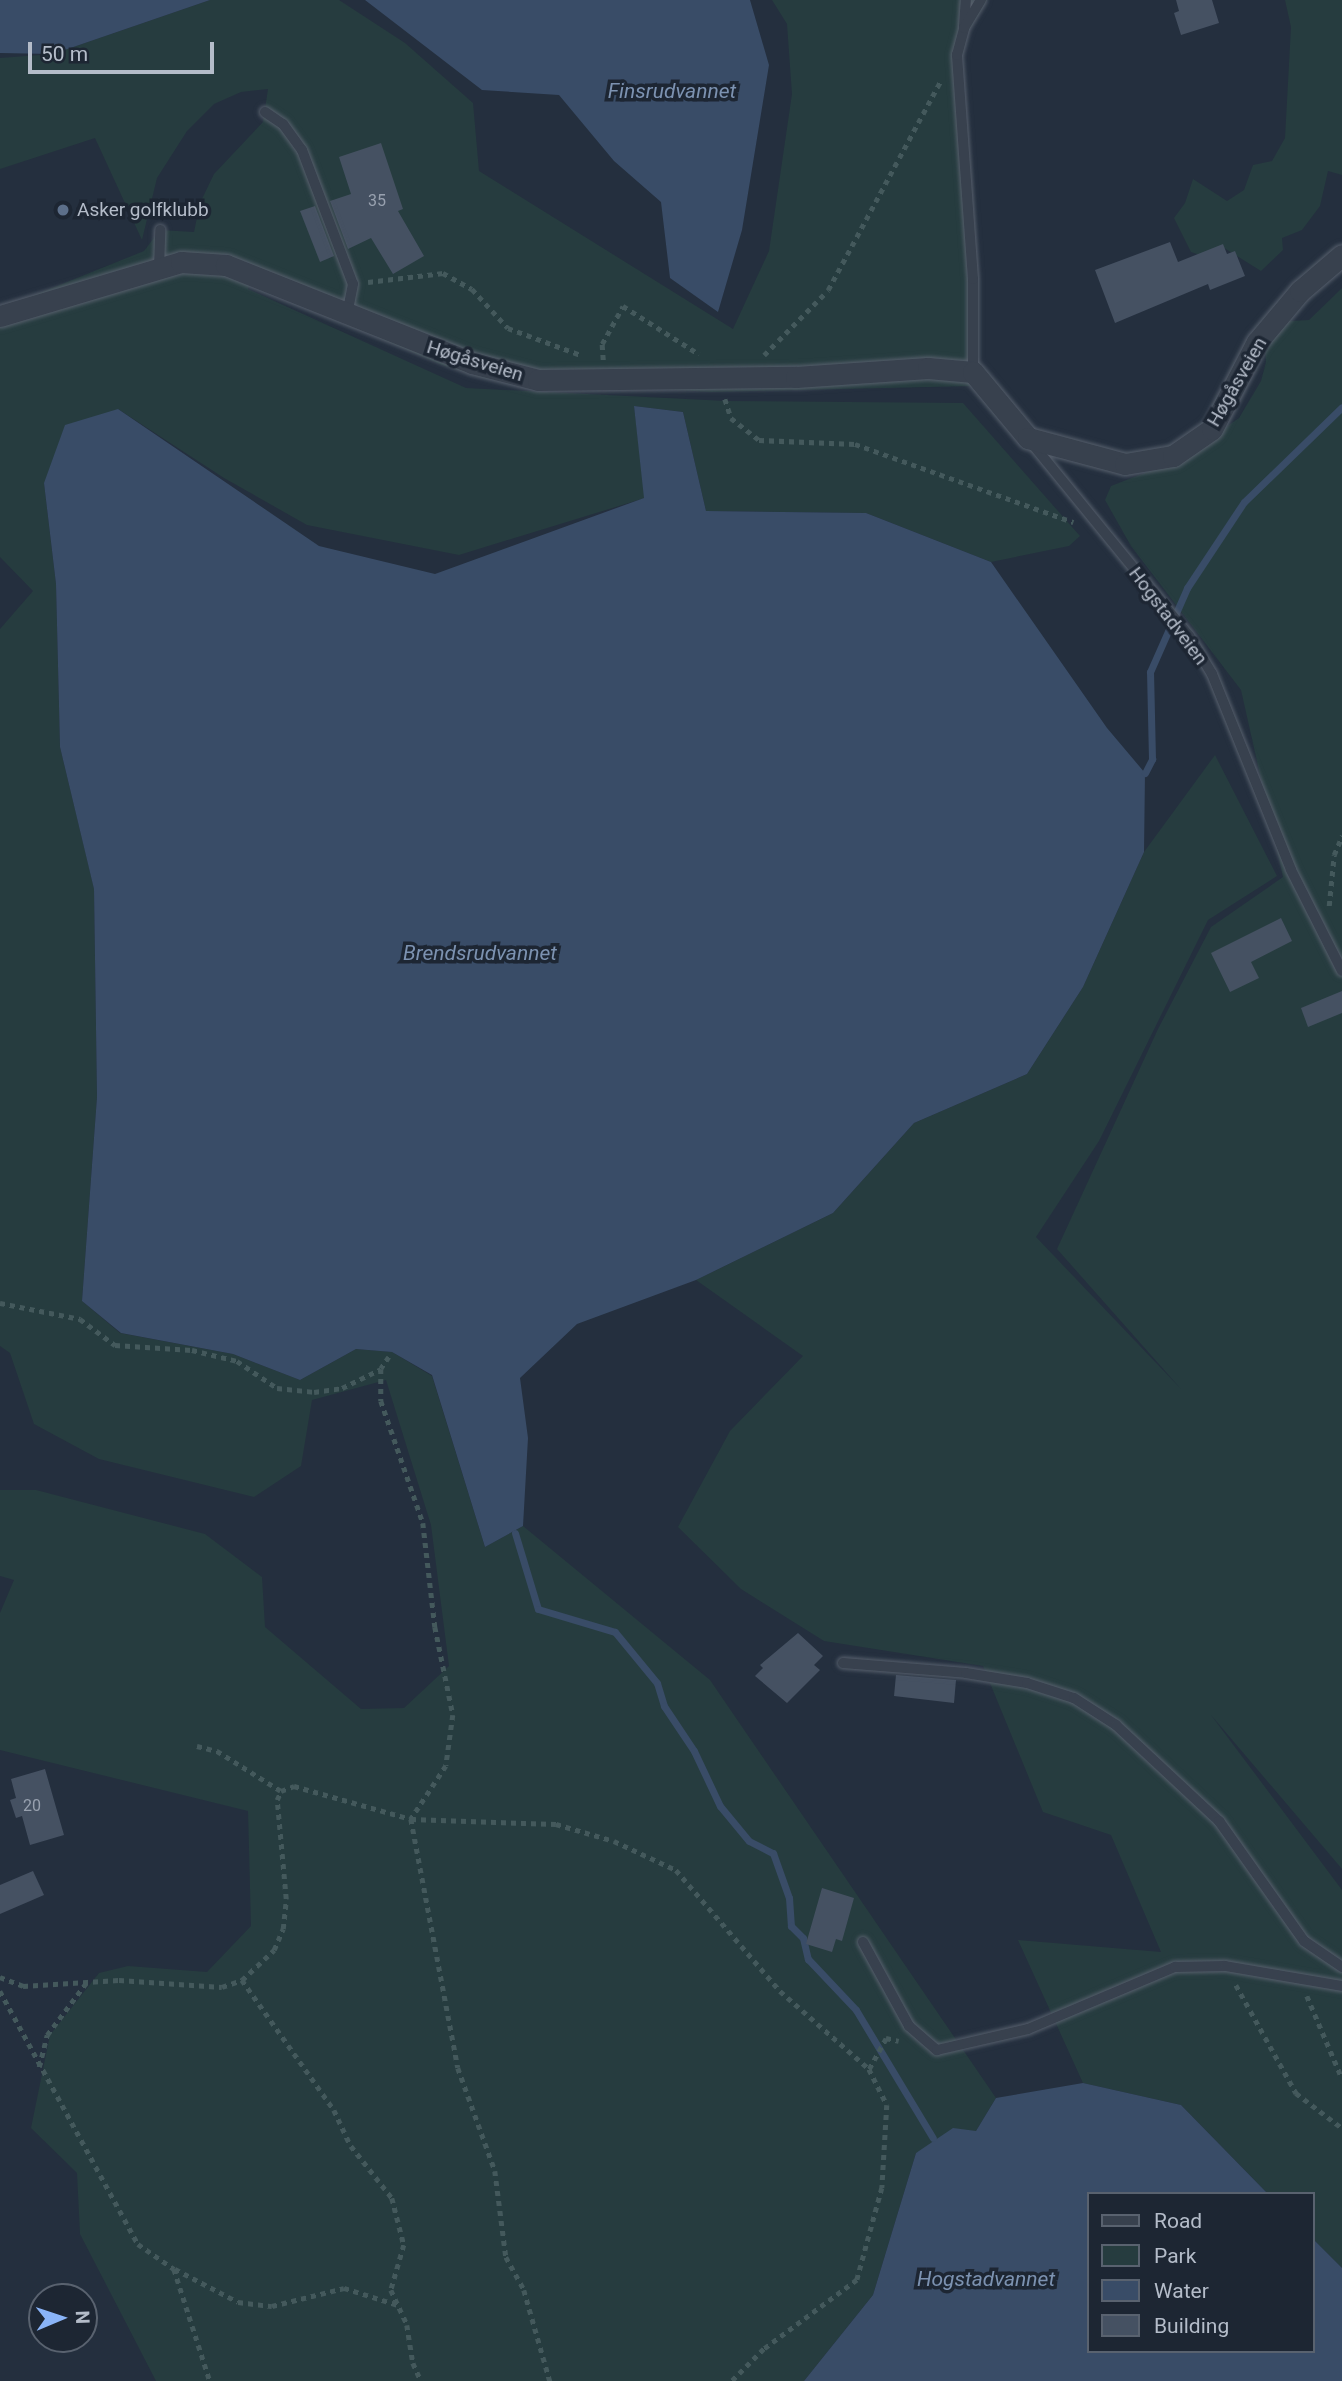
<!DOCTYPE html>
<html>
<head>
<meta charset="utf-8">
<style>
	body { margin:0 }
	#map { position:relative; width:1342px; height:2381px; overflow:hidden; background:#242f3e; font-family:Roboto,sans-serif }
	div>[style] { position:absolute }
	.green>* { inset:0; background:#263c3f }
	.water>* { inset:0; background:#394c67 }
	.stream>* { height:7px; margin:-3.5px; padding:0 3.5px; transform-origin:3.5px; border-radius:3.5px; background:#394c67 }
	.building>* { inset:0; background:#455162 }
	.path>* { height:4.5px; margin-top:-2.25px; transform-origin:0; background:repeating-linear-gradient(90deg,#44595c 0 5px,transparent 0 10px) }
	.roads { filter:drop-shadow(0 0 2px #565f6c) drop-shadow(0 0 2px #565f6c) }
	.service>* { height:10px; margin:-5px; padding:0 5px; transform-origin:5px; border-radius:5px; background:#38414e }
	.minor>* { height:21px; margin:-10.5px; padding:0 10.5px; transform-origin:10.5px; border-radius:10.5px; background:#38414e }
	.dots>* { width:19px; height:19px; translate:-50% -50%; box-sizing:border-box; border:4px solid #1d2633; border-radius:50% }
	span { translate:-50% -50%; white-space:nowrap; text-align:center; line-height:1.15; -webkit-text-stroke:7px #1d2633; paint-order:stroke }
	.number-label { font-size:16px; color:#98a1af }
	.number-label span { -webkit-text-stroke-width:0 }
	.poi-label { font-size:19px; color:#b4bcc9 }
	.left { translate:0 -50%; text-align:left }
	.street-label { font-size:19px; color:#b4bcc9 }
	.water-label { font-size:21px; color:#7c92b1; font-style:italic }
	.legend { position:absolute; left:1087px; top:2192px; width:228px; height:161px; box-sizing:border-box; background:#1d2633; border:2px solid #59626f; margin:0; padding:9px 12px; list-style:none; font-size:21px; color:#b4bcc9 }
	.legend li { display:flex; align-items:center; gap:14px; height:35px }
	.legend b { width:35px; border:2px solid #59626f }
	.north { position:absolute; left:28px; top:2283px; width:70px; height:70px; box-sizing:border-box; background:#1d2633; border:2px solid #59626f; border-radius:50%; rotate:88deg; font-size:19px; font-weight:700; line-height:28px; text-align:center; color:#b4bcc9 }
	.north::after { content:''; display:block; margin:auto; width:24px; height:32px; background:#8ab4f8; clip-path:polygon(50% 0,100% 100%,50% 72%,0 100%) }
	.scale { position:absolute; left:28px; top:42px; width:186px; height:32px; box-sizing:border-box; border:4px solid #b4bcc9; border-top:0; padding-left:9px; font-size:21px; line-height:24px; white-space:nowrap; color:#b4bcc9; -webkit-text-stroke:5px #1d2633; paint-order:stroke }
</style>
</head>
<body>
<div id="map">
	<div class="green">
		<i style="clip-path:polygon(210px 0,339px 0,405px 43px,473px 103px,479px 171px,733px 329px,769px 251px,792px 94px,787px 24px,772px 0,987px 0,955px 54px,974px 386px,712px 392px,487px 379px,442px 365px,250px 282px,248px 289px,466px 388px,726px 401px,963px 403px,1080px 536px,1069px 546px,991px 562px,866px 513px,706px 511px,683px 412px,634px 406px,645px 498px,459px 555px,307px 525px,224px 478px,118px 409px,44px 483px,56px 584px,60px 747px,94px 888px,97px 1097px,82px 1301px,120px 1333px,233px 1354px,300px 1380px,356px 1349px,392px 1352px,432px 1376px,485px 1547px,523px 1526px,710px 1680px,996px 2098px,976px 2131px,916px 2153px,873px 2295px,804px 2381px,156px 2381px,80px 2234px,77px 2173px,31px 2128px,50px 2035px,99px 1973px,128px 1966px,207px 1972px,251px 1926px,248px 1811px,0 1750px,0 1613px,14px 1580px,0 1576px,0 1490px,36px 1490px,205px 1534px,262px 1577px,265px 1627px,361px 1709px,404px 1708px,449px 1666px,431px 1525px,386px 1380px,312px 1400px,301px 1466px,254px 1497px,99px 1459px,34px 1424px,10px 1353px,0 1346px,0 629px,33px 591px,0 557px,0 309px,144px 251px,160px 230px,194px 232px,200px 203px,214px 174px,263px 122px,268px 89px,241px 92px,214px 104px,187px 131px,157px 178px,142px 240px,95px 138px,0 169px,0 58px,53px 54px)"></i>
		<i style="clip-path:polygon(1285px 0,1342px 0,1342px 175px,1328px 171px,1320px 206px,1302px 230px,1282px 238px,1283px 250px,1261px 271px,1221px 246px,1200px 255px,1191px 252px,1174px 218px,1185px 203px,1193px 179px,1227px 201px,1244px 190px,1253px 165px,1272px 161px,1285px 138px,1291px 27px)"></i>
		<i style="clip-path:polygon(1342px 288px,1342px 1869px,1211px 1715px,1342px 1890px,1342px 2268px,1312px 2238px,1312px 2194px,1268px 2194px,1181px 2105px,1083px 2083px,1018px 1940px,1161px 1952px,1111px 1835px,1043px 1812px,983px 1666px,824px 1641px,741px 1589px,678px 1527px,730px 1431px,803px 1356px,696px 1280px,833px 1213px,914px 1123px,1027px 1074px,1083px 987px,1144px 852px,1215px 755px,1277px 876px,1208px 920px,1099px 1141px,1036px 1237px,1181px 1389px,1057px 1249px,1158px 1029px,1211px 927px,1283px 877px,1241px 690px,1131px 546px,1105px 500px,1111px 486px,1178px 460px,1239px 418px,1261px 381px,1266px 362px,1263px 326px,1272px 311px,1290px 321px,1309px 320px)"></i>
	</div>
	<div class="water">
		<i style="clip-path:polygon(0 0,210px 0,53px 54px,0 53px)"></i>
		<i style="clip-path:polygon(365px 0,750px 0,769px 65px,742px 230px,718px 312px,670px 278px,661px 202px,614px 161px,559px 95px,482px 90px)"></i>
		<i style="clip-path:polygon(634px 406px,683px 412px,706px 511px,866px 513px,991px 562px,1107px 728px,1145px 773px,1144px 852px,1083px 987px,1027px 1074px,914px 1123px,833px 1213px,696px 1280px,577px 1324px,520px 1378px,528px 1438px,523px 1526px,485px 1547px,432px 1375px,392px 1352px,356px 1349px,300px 1380px,233px 1354px,121px 1333px,82px 1301px,97px 1097px,94px 889px,60px 747px,56px 584px,44px 483px,65px 425px,118px 409px,319px 546px,435px 574px,644px 498px)"></i>
		<i style="clip-path:polygon(1083px 2083px,1181px 2105px,1268px 2194px,1088px 2194px,1088px 2351px,1312px 2351px,1312px 2238px,1342px 2268px,1342px 2381px,804px 2381px,873px 2295px,916px 2153px,953px 2128px,976px 2131px,996px 2098px)"></i>
	</div>
	<div class="stream">
		<i style="left:1145px;top:773px;width:16px;rotate:-63deg"></i>
		<i style="left:1152px;top:759px;width:87px;rotate:-91.3deg"></i>
		<i style="left:1150px;top:672px;width:92px;rotate:-66.2deg"></i>
		<i style="left:1187px;top:588px;width:103px;rotate:-56.5deg"></i>
		<i style="left:1244px;top:502px;width:136px;rotate:-44.1deg"></i>
		<i style="left:515px;top:1533px;width:79px;rotate:73.2deg"></i>
		<i style="left:538px;top:1609px;width:80px;rotate:16.6deg"></i>
		<i style="left:615px;top:1632px;width:66px;rotate:50.5deg"></i>
		<i style="left:657px;top:1683px;width:24px;rotate:73deg"></i>
		<i style="left:664px;top:1706px;width:54px;rotate:56.3deg"></i>
		<i style="left:694px;top:1751px;width:61px;rotate:64.7deg"></i>
		<i style="left:720px;top:1806px;width:45px;rotate:50.4deg"></i>
		<i style="left:749px;top:1841px;width:27px;rotate:27deg"></i>
		<i style="left:773px;top:1853px;width:48px;rotate:70.4deg"></i>
		<i style="left:789px;top:1898px;width:28px;rotate:86deg"></i>
		<i style="left:791px;top:1926px;width:17px;rotate:45deg"></i>
		<i style="left:803px;top:1938px;width:22px;rotate:77deg"></i>
		<i style="left:808px;top:1959px;width:70px;rotate:46.7deg"></i>
		<i style="left:856px;top:2010px;width:149px;rotate:59deg"></i>
	</div>
	<div class="building">
		<i style="clip-path:polygon(1176px 0,1212px 0,1219px 23px,1181px 35px,1174px 13px,1179px 11px)"></i>
		<i style="clip-path:polygon(381px 143px,403px 209px,398px 211px,424px 256px,393px 274px,371px 238px,348px 249px,330px 201px,351px 194px,339px 157px)"></i>
		<i style="clip-path:polygon(315px 206px,334px 256px,320px 262px,300px 211px)"></i>
		<i style="clip-path:polygon(1170px 242px,1178px 262px,1223px 244px,1227px 254px,1235px 251px,1245px 276px,1210px 290px,1208px 284px,1115px 323px,1095px 270px)"></i>
		<i style="clip-path:polygon(1281px 918px,1292px 941px,1251px 962px,1259px 978px,1230px 992px,1211px 953px)"></i>
		<i style="clip-path:polygon(1342px 991px,1342px 1013px,1308px 1027px,1301px 1008px)"></i>
		<i style="clip-path:polygon(798px 1633px,823px 1656px,814px 1665px,820px 1670px,787px 1703px,755px 1676px,763px 1668px,760px 1665px)"></i>
		<i style="clip-path:polygon(896px 1675px,956px 1680px,954px 1703px,894px 1696px)"></i>
		<i style="clip-path:polygon(45px 1769px,64px 1835px,30px 1845px,22px 1816px,16px 1818px,10px 1800px,16px 1798px,11px 1779px)"></i>
		<i style="clip-path:polygon(33px 1871px,44px 1895px,0 1914px,0 1885px)"></i>
		<i style="clip-path:polygon(822px 1888px,854px 1898px,842px 1941px,836px 1939px,832px 1952px,806px 1944px)"></i>
	</div>
	<div class="path">
		<i style="left:368px;top:282px;width:76px;rotate:-6.8deg"></i>
		<i style="left:443px;top:273px;width:33px;rotate:29deg"></i>
		<i style="left:472px;top:289px;width:53px;rotate:47.3deg"></i>
		<i style="left:508px;top:328px;width:78px;rotate:20.3deg"></i>
		<i style="left:764px;top:355px;width:91px;rotate:-45.4deg"></i>
		<i style="left:828px;top:290px;width:238px;rotate:-61.7deg"></i>
		<i style="left:603px;top:360px;width:16px;rotate:-94deg"></i>
		<i style="left:602px;top:344px;width:43px;rotate:-61.1deg"></i>
		<i style="left:623px;top:306px;width:90px;rotate:32.3deg"></i>
		<i style="left:725px;top:399px;width:20px;rotate:72deg"></i>
		<i style="left:731px;top:418px;width:36px;rotate:38deg"></i>
		<i style="left:759px;top:440px;width:96px;rotate:2.4deg"></i>
		<i style="left:855px;top:444px;width:232px;rotate:19.7deg"></i>
		<i style="left:1329px;top:906px;width:51px;rotate:-84.4deg"></i>
		<i style="left:1334px;top:855px;width:21px;rotate:-67deg"></i>
		<i style="left:0;top:1303px;width:82px;rotate:11.3deg"></i>
		<i style="left:80px;top:1319px;width:44px;rotate:36.6deg"></i>
		<i style="left:115px;top:1345px;width:77px;rotate:3.7deg"></i>
		<i style="left:192px;top:1350px;width:46px;rotate:13.7deg"></i>
		<i style="left:237px;top:1361px;width:48px;rotate:34deg"></i>
		<i style="left:277px;top:1388px;width:37px;rotate:6deg"></i>
		<i style="left:314px;top:1392px;width:28px;rotate:-8deg"></i>
		<i style="left:342px;top:1388px;width:43px;rotate:-26deg"></i>
		<i style="left:389px;top:1357px;width:14px;rotate:124deg"></i>
		<i style="left:381px;top:1369px;width:32px;rotate:90deg"></i>
		<i style="left:381px;top:1401px;width:129px;rotate:71deg"></i>
		<i style="left:423px;top:1523px;width:105px;rotate:83.4deg"></i>
		<i style="left:435px;top:1627px;width:90px;rotate:78.4deg"></i>
		<i style="left:453px;top:1715px;width:51px;rotate:97.8deg"></i>
		<i style="left:446px;top:1766px;width:64px;rotate:123.4deg"></i>
		<i style="left:411px;top:1819px;width:253px;rotate:79.3deg"></i>
		<i style="left:458px;top:2068px;width:109px;rotate:70.2deg"></i>
		<i style="left:495px;top:2171px;width:87px;rotate:82.7deg"></i>
		<i style="left:506px;top:2257px;width:38px;rotate:61deg"></i>
		<i style="left:524px;top:2290px;width:95px;rotate:74.1deg"></i>
		<i style="left:197px;top:1746px;width:21px;rotate:14deg"></i>
		<i style="left:217px;top:1751px;width:75px;rotate:32deg"></i>
		<i style="left:0;top:1977px;width:25px;rotate:21deg"></i>
		<i style="left:23px;top:1986px;width:96px;rotate:-3.6deg"></i>
		<i style="left:119px;top:1980px;width:103px;rotate:3.9deg"></i>
		<i style="left:222px;top:1987px;width:21px;rotate:-19deg"></i>
		<i style="left:242px;top:1980px;width:44px;rotate:-43.2deg"></i>
		<i style="left:274px;top:1950px;width:23px;rotate:-67deg"></i>
		<i style="left:283px;top:1929px;width:30px;rotate:-84deg"></i>
		<i style="left:286px;top:1899px;width:99px;rotate:-95.2deg"></i>
		<i style="left:277px;top:1800px;width:10px;rotate:-66deg"></i>
		<i style="left:281px;top:1791px;width:14px;rotate:-21deg"></i>
		<i style="left:294px;top:1786px;width:122px;rotate:15.8deg"></i>
		<i style="left:411px;top:1819px;width:145px;rotate:2deg"></i>
		<i style="left:556px;top:1824px;width:60px;rotate:16.3deg"></i>
		<i style="left:614px;top:1841px;width:68px;rotate:25.1deg"></i>
		<i style="left:676px;top:1870px;width:160px;rotate:49.3deg"></i>
		<i style="left:780px;top:1991px;width:118px;rotate:41.2deg"></i>
		<i style="left:869px;top:2069px;width:40px;rotate:63.4deg"></i>
		<i style="left:887px;top:2105px;width:83px;rotate:93.4deg"></i>
		<i style="left:882px;top:2188px;width:95px;rotate:105.2deg"></i>
		<i style="left:857px;top:2280px;width:116px;rotate:143.4deg"></i>
		<i style="left:764px;top:2349px;width:45px;rotate:135deg"></i>
		<i style="left:242px;top:1980px;width:159px;rotate:54.7deg"></i>
		<i style="left:334px;top:2110px;width:40px;rotate:65deg"></i>
		<i style="left:351px;top:2146px;width:66px;rotate:51.7deg"></i>
		<i style="left:392px;top:2198px;width:49px;rotate:75.7deg"></i>
		<i style="left:404px;top:2245px;width:47px;rotate:106.1deg"></i>
		<i style="left:391px;top:2290px;width:38px;rotate:65deg"></i>
		<i style="left:407px;top:2325px;width:38px;rotate:81deg"></i>
		<i style="left:413px;top:2363px;width:20px;rotate:66deg"></i>
		<i style="left:1236px;top:1985px;width:124px;rotate:60.9deg"></i>
		<i style="left:1296px;top:2093px;width:58px;rotate:37.3deg"></i>
		<i style="left:0;top:1991px;width:288px;rotate:61.4deg"></i>
		<i style="left:138px;top:2244px;width:44px;rotate:34.8deg"></i>
		<i style="left:174px;top:2269px;width:118px;rotate:72.2deg"></i>
		<i style="left:1307px;top:1996px;width:89px;rotate:66.9deg"></i>
		<i style="left:39px;top:2067px;width:33px;rotate:-76deg"></i>
		<i style="left:47px;top:2035px;width:65px;rotate:-53.1deg"></i>
		<i style="left:869px;top:2069px;width:35px;rotate:-61deg"></i>
		<i style="left:886px;top:2038px;width:13px;rotate:13deg"></i>
		<i style="left:175px;top:2269px;width:71px;rotate:27.6deg"></i>
		<i style="left:238px;top:2302px;width:34px;rotate:7deg"></i>
		<i style="left:272px;top:2306px;width:74px;rotate:-14deg"></i>
		<i style="left:344px;top:2288px;width:57px;rotate:17.5deg"></i>
	</div>
	<div class="roads">
		<div class="service">
			<i style="left:964px;top:26px;width:26px;rotate:-86deg"></i>
			<i style="left:265px;top:112px;width:22px;rotate:34deg"></i>
			<i style="left:283px;top:124px;width:32px;rotate:54deg"></i>
			<i style="left:302px;top:150px;width:143px;rotate:69.2deg"></i>
			<i style="left:353px;top:284px;width:33px;rotate:101deg"></i>
			<i style="left:159px;top:268px;width:38px;rotate:-88deg"></i>
			<i style="left:973px;top:372px;width:93px;rotate:-90deg"></i>
			<i style="left:973px;top:279px;width:225px;rotate:-94.1deg"></i>
			<i style="left:957px;top:55px;width:28px;rotate:-75deg"></i>
			<i style="left:964px;top:28px;width:33px;rotate:-59deg"></i>
			<i style="left:1030px;top:441px;width:252px;rotate:50.8deg"></i>
			<i style="left:1189px;top:636px;width:44px;rotate:58.8deg"></i>
			<i style="left:1212px;top:674px;width:211px;rotate:68deg"></i>
			<i style="left:1291px;top:870px;width:113px;rotate:63.2deg"></i>
			<i style="left:843px;top:1663px;width:123px;rotate:4.6deg"></i>
			<i style="left:966px;top:1673px;width:62px;rotate:9.3deg"></i>
			<i style="left:1027px;top:1683px;width:49px;rotate:17.7deg"></i>
			<i style="left:1074px;top:1698px;width:50px;rotate:32.7deg"></i>
			<i style="left:1116px;top:1725px;width:141px;rotate:43deg"></i>
			<i style="left:1219px;top:1821px;width:147px;rotate:54.7deg"></i>
			<i style="left:1304px;top:1941px;width:46px;rotate:34.4deg"></i>
			<i style="left:863px;top:1942px;width:96px;rotate:61.3deg"></i>
			<i style="left:909px;top:2026px;width:37px;rotate:41deg"></i>
			<i style="left:937px;top:2050px;width:93px;rotate:-13deg"></i>
			<i style="left:1028px;top:2029px;width:160px;rotate:-22.9deg"></i>
			<i style="left:1175px;top:1967px;width:50px;rotate:-1.1deg"></i>
			<i style="left:1225px;top:1966px;width:119px;rotate:9.7deg"></i>
		</div>
		<div class="minor">
			<i style="left:0;top:316px;width:189px;rotate:-16.6deg"></i>
			<i style="left:181px;top:262px;width:45px;rotate:3.8deg"></i>
			<i style="left:226px;top:265px;width:265px;rotate:21.7deg"></i>
			<i style="left:472px;top:363px;width:68px;rotate:14.4deg"></i>
			<i style="left:538px;top:380px;width:258px;rotate:-0.7deg"></i>
			<i style="left:796px;top:377px;width:132px;rotate:-3.9deg"></i>
			<i style="left:928px;top:368px;width:45px;rotate:5.1deg"></i>
			<i style="left:973px;top:372px;width:86px;rotate:50.2deg"></i>
			<i style="left:1028px;top:438px;width:100px;rotate:15deg"></i>
			<i style="left:1125px;top:464px;width:49px;rotate:-9.5deg"></i>
			<i style="left:1173px;top:456px;width:47px;rotate:-34.7deg"></i>
			<i style="left:1212px;top:429px;width:98px;rotate:-62.7deg"></i>
			<i style="left:1257px;top:342px;width:67px;rotate:-49.9deg"></i>
			<i style="left:1300px;top:291px;width:55px;rotate:-40.6deg"></i>
		</div>
	</div>
	<div class="dots">
		<i style="left:63px;top:210px;background:#5c6f8a"></i>
	</div>
	<div class="number-label">
		<span style="left:377px;top:201px">35</span>
		<span style="left:32px;top:1806px">20</span>
	</div>
	<div class="poi-label">
		<span class="left" style="left:77px;top:210px">Asker golfklubb</span>
	</div>
	<div class="street-label">
		<span style="left:475px;top:361px;rotate:17deg">Høgåsveien</span>
		<span style="left:1237px;top:382px;rotate:-60deg">Høgåsveien</span>
		<span style="left:1168px;top:616px;rotate:53deg">Hogstadveien</span>
	</div>
	<div class="water-label">
		<span style="left:672px;top:91px">Finsrudvannet</span>
		<span style="left:480px;top:953px">Brendsrudvannet</span>
		<span style="left:986px;top:2279px">Hogstadvannet</span>
	</div>
	<ul class="legend">
	<li><b style="height:9px;background:#38414e"></b>Road</li>
	<li><b style="height:19px;background:#263c3f"></b>Park</li>
	<li><b style="height:19px;background:#394c67"></b>Water</li>
	<li><b style="height:19px;background:#455162"></b>Building</li>
	</ul>
	<div class="north">N</div>
	<div class="scale">50 m</div>
</div>
</body>
</html>
